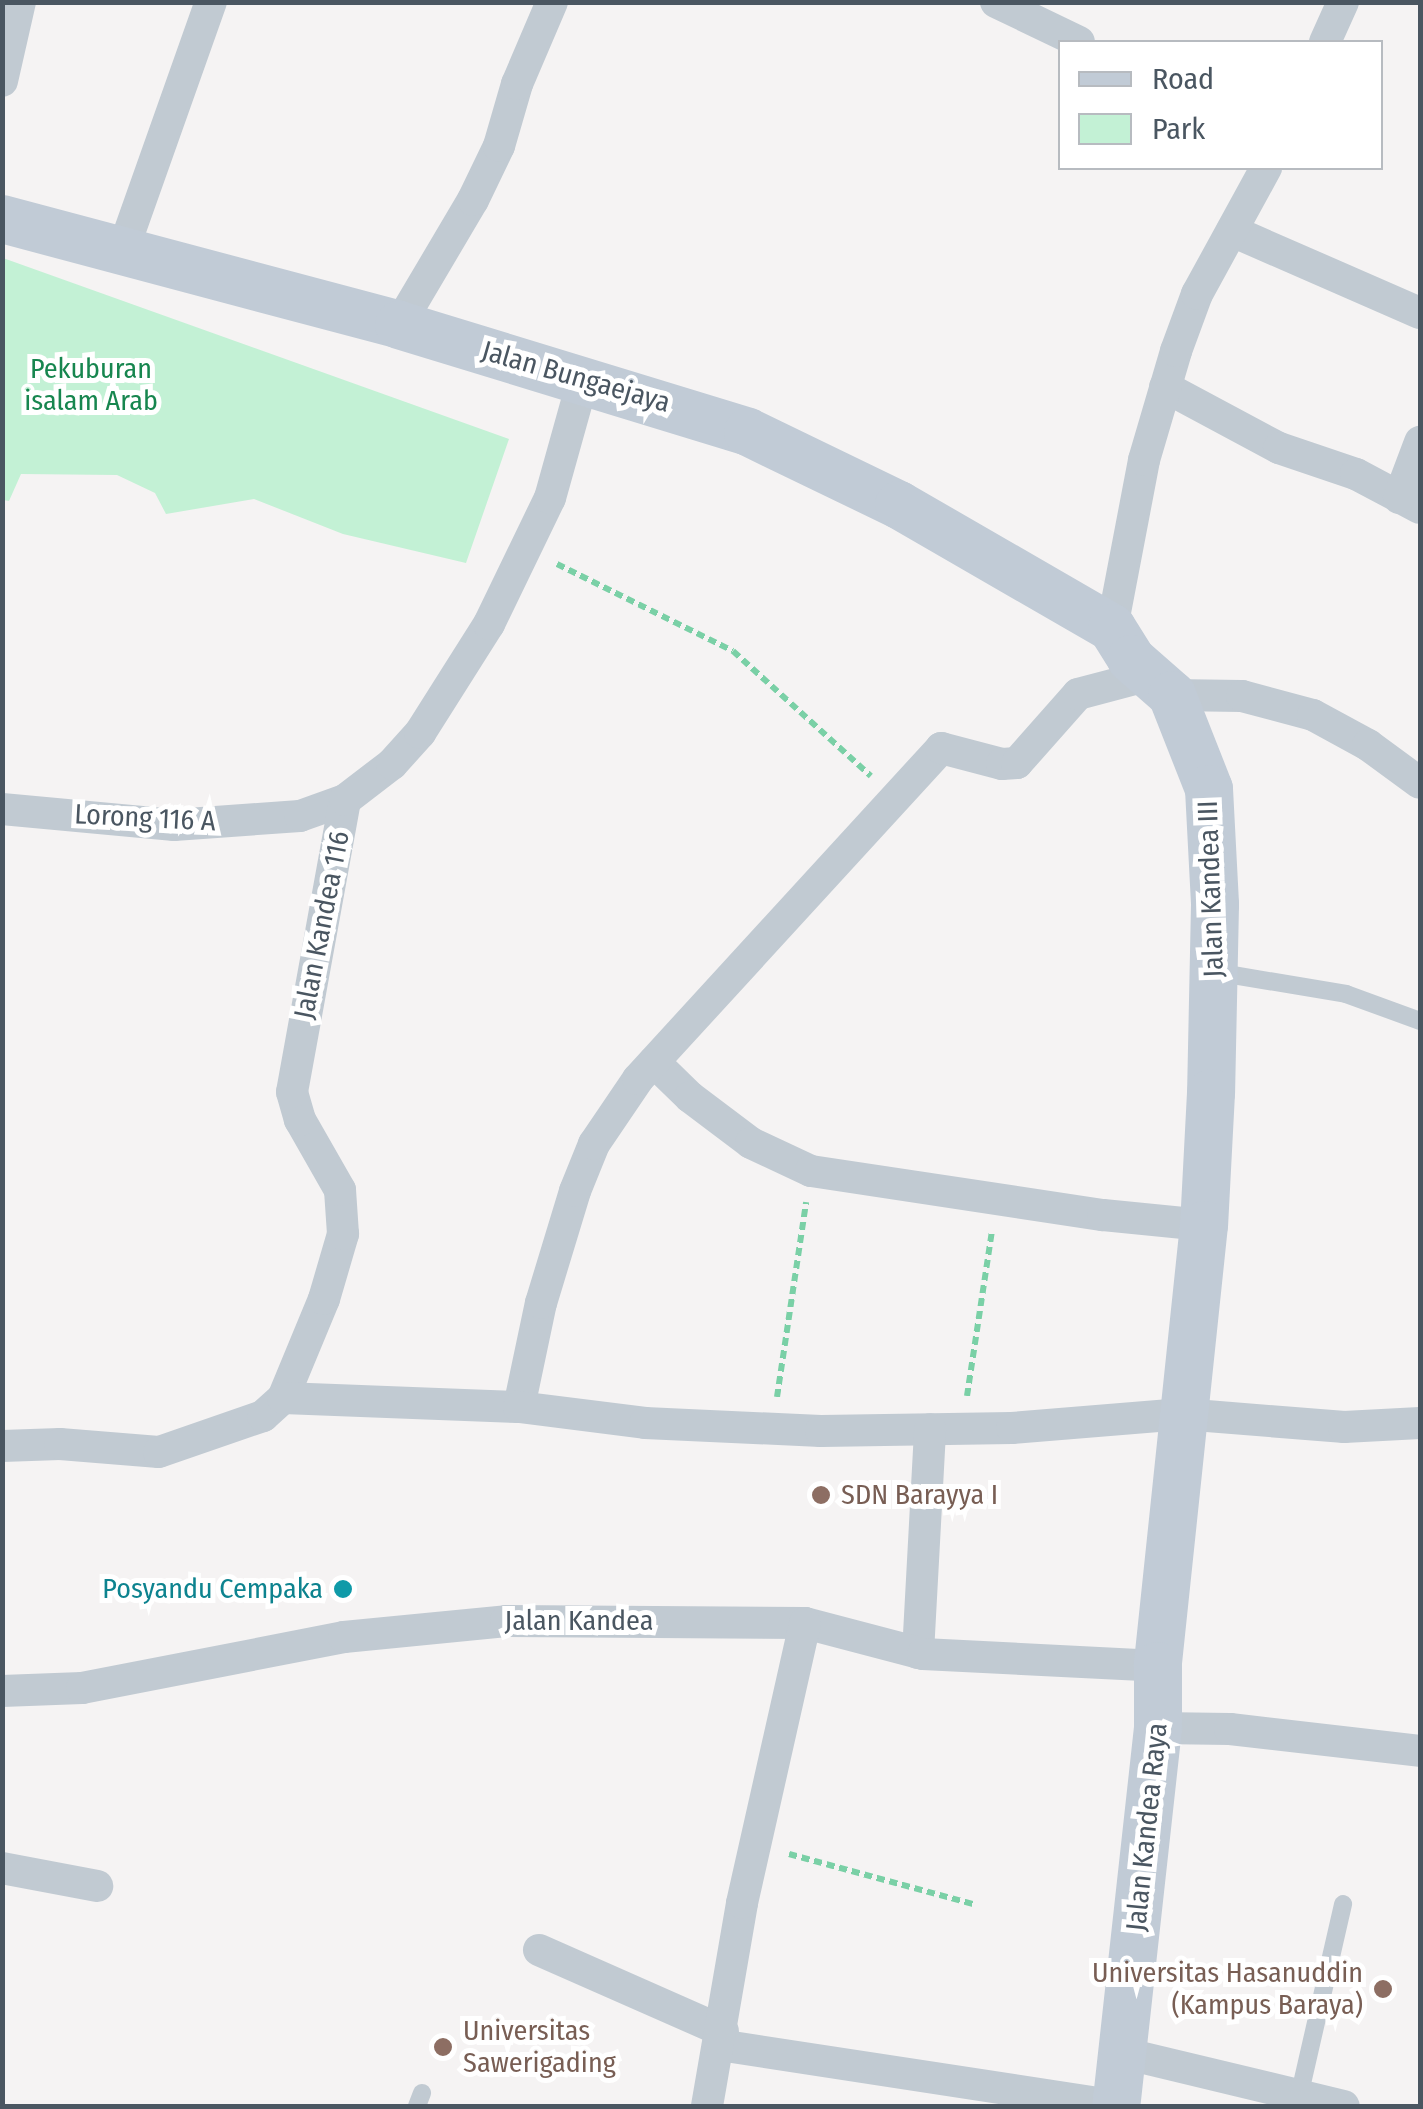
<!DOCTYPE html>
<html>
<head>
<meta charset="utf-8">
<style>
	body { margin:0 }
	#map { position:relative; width:1423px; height:2109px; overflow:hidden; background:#f5f3f3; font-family:"Fira Sans Condensed",sans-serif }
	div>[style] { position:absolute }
	.green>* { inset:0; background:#c3f1d5 }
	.path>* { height:6px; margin-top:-3px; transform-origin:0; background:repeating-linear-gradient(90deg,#7ad0a6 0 8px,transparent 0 13px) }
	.lane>* { height:18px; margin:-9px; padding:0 9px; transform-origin:9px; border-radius:9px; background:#c1cad2 }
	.street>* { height:32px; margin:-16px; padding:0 16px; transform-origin:16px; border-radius:16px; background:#c1cad2 }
	.secondary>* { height:48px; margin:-24px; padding:0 24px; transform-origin:24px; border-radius:24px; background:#c1cbd6 }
	.dots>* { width:28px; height:28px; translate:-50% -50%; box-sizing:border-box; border:5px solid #fff; border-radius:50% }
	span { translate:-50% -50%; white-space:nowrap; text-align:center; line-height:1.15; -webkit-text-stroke:10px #fff; paint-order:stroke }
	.park-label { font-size:28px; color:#17864f }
	.street-label { font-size:28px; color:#4a5661 }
	.education-label { font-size:28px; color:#785e54 }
	.left { translate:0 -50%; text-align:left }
	.right { translate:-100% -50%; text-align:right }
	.culture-label { font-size:28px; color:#0d838f }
	.frame { position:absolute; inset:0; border:5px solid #4a5661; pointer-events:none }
	.legend { position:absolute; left:1058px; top:40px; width:325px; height:130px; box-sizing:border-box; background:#fff; border:2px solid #b7bbc0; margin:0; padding:12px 18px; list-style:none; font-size:30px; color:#4a5661 }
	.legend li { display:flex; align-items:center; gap:20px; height:50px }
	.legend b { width:50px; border:2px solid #b7bbc0 }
</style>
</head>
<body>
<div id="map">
	<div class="green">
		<i style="clip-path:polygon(3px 258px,509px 439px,466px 563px,343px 534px,254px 499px,166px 514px,155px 493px,117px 475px,21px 474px,9px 501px,3px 500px)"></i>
	</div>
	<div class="path">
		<i style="left:557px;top:564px;width:196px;rotate:26.3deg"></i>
		<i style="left:733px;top:651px;width:186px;rotate:42.2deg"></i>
		<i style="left:967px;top:1396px;width:168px;rotate:-81.4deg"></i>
		<i style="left:777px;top:1397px;width:197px;rotate:-81.5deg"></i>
		<i style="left:789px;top:1854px;width:191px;rotate:15.2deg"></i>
	</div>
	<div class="lane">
		<i style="left:1215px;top:972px;width:133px;rotate:9.5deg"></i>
		<i style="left:1346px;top:994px;width:79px;rotate:20deg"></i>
		<i style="left:1298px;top:2101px;width:202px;rotate:-77.1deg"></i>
		<i style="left:417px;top:2106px;width:14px;rotate:-69deg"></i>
	</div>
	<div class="street">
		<i style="left:996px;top:2px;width:92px;rotate:25.7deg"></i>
		<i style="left:1325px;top:42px;width:44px;rotate:-65.8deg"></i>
		<i style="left:2px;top:81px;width:81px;rotate:-77.2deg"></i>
		<i style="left:1232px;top:231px;width:205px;rotate:23.6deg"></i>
		<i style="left:123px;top:250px;width:263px;rotate:-70.5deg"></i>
		<i style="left:399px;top:325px;width:145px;rotate:-59.4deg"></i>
		<i style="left:473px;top:200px;width:60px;rotate:-64.3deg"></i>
		<i style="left:499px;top:146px;width:65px;rotate:-73.8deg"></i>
		<i style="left:517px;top:84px;width:89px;rotate:-66.9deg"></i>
		<i style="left:1165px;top:387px;width:129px;rotate:28.2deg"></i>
		<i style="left:1279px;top:448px;width:81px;rotate:18.7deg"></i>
		<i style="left:1356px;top:474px;width:72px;rotate:28deg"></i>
		<i style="left:1399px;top:498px;width:60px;rotate:-69.4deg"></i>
		<i style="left:1112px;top:628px;width:171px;rotate:-79.2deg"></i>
		<i style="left:1144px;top:460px;width:114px;rotate:-73.6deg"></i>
		<i style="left:1176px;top:351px;width:61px;rotate:-69.8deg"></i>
		<i style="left:1197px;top:294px;width:144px;rotate:-61.3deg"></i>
		<i style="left:1172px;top:695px;width:70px;rotate:0.8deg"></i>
		<i style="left:1242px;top:696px;width:73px;rotate:15deg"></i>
		<i style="left:1313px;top:715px;width:63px;rotate:28.6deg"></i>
		<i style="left:1368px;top:745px;width:64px;rotate:36.2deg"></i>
		<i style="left:2px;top:809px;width:173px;rotate:5.3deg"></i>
		<i style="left:174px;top:825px;width:126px;rotate:-4.1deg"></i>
		<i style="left:300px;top:816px;width:48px;rotate:-19.6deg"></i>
		<i style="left:654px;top:1062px;width:50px;rotate:44.2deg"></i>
		<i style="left:690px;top:1097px;width:76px;rotate:37deg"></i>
		<i style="left:751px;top:1143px;width:66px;rotate:25deg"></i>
		<i style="left:811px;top:1171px;width:295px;rotate:8.6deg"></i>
		<i style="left:1103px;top:1215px;width:101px;rotate:5.7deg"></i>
		<i style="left:283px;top:1398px;width:107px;rotate:-67.5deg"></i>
		<i style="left:324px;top:1299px;width:68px;rotate:-73.7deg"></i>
		<i style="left:343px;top:1234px;width:44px;rotate:-93.9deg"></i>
		<i style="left:340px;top:1190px;width:81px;rotate:-119.7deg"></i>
		<i style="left:300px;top:1120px;width:29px;rotate:-106deg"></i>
		<i style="left:292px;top:1092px;width:297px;rotate:-79.7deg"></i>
		<i style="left:345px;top:800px;width:59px;rotate:-37.5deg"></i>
		<i style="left:392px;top:764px;width:42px;rotate:-47.9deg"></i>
		<i style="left:420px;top:733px;width:129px;rotate:-57.7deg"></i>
		<i style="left:489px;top:624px;width:140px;rotate:-64.2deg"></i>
		<i style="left:550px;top:498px;width:123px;rotate:-74.4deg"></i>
		<i style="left:519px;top:1407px;width:106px;rotate:-78.1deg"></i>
		<i style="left:541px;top:1303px;width:117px;rotate:-73.1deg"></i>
		<i style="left:575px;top:1191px;width:51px;rotate:-68deg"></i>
		<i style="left:594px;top:1144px;width:78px;rotate:-55.9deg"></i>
		<i style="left:638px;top:1079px;width:449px;rotate:-47.5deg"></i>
		<i style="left:941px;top:748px;width:63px;rotate:14.7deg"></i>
		<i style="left:1002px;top:764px;width:15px;rotate:-4deg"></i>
		<i style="left:1017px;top:763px;width:92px;rotate:-48.5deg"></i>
		<i style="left:1078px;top:694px;width:74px;rotate:-14.8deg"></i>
		<i style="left:2px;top:1446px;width:58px;rotate:-2deg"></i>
		<i style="left:60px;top:1444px;width:99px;rotate:4.6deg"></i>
		<i style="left:159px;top:1452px;width:110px;rotate:-19.1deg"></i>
		<i style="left:263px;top:1416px;width:27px;rotate:-42deg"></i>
		<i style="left:283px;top:1398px;width:236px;rotate:2.2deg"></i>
		<i style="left:519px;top:1407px;width:127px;rotate:7.2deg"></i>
		<i style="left:645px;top:1423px;width:176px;rotate:2.6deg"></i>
		<i style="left:821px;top:1431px;width:191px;rotate:-0.9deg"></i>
		<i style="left:1012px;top:1428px;width:171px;rotate:-4.7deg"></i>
		<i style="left:1182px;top:1414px;width:163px;rotate:4.6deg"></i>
		<i style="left:1344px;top:1427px;width:76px;rotate:-3deg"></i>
		<i style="left:918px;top:1653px;width:224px;rotate:-86.9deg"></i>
		<i style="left:2px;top:1691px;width:80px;rotate:-2.1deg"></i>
		<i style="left:82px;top:1688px;width:267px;rotate:-11deg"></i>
		<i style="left:344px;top:1637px;width:163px;rotate:-5.6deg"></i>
		<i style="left:506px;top:1621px;width:299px;rotate:0.4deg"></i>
		<i style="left:805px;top:1623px;width:122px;rotate:14.7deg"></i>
		<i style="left:923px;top:1654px;width:235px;rotate:2.9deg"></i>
		<i style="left:1158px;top:1728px;width:72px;rotate:0.8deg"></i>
		<i style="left:1230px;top:1729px;width:191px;rotate:6.6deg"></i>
		<i style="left:2px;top:1868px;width:97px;rotate:10.7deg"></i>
		<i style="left:539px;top:1950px;width:201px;rotate:23.8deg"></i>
		<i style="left:719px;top:2045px;width:402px;rotate:8.7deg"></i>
		<i style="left:1123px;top:2053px;width:227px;rotate:13.5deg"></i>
		<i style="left:707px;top:2106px;width:206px;rotate:-80.2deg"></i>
		<i style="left:742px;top:1903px;width:287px;rotate:-77.3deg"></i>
	</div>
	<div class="secondary">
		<i style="left:2px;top:219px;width:411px;rotate:14.9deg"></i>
		<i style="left:399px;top:325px;width:365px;rotate:17deg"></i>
		<i style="left:748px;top:432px;width:168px;rotate:25.8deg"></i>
		<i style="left:899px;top:505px;width:246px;rotate:30deg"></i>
		<i style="left:1112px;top:628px;width:36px;rotate:58deg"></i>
		<i style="left:1131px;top:659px;width:55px;rotate:41.3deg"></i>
		<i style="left:1172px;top:695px;width:101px;rotate:68.5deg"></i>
		<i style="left:1209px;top:789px;width:116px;rotate:87deg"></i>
		<i style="left:1215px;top:905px;width:188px;rotate:91.2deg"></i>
		<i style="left:1211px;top:1093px;width:132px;rotate:93deg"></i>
		<i style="left:1204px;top:1225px;width:443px;rotate:96deg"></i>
		<i style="left:1158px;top:1666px;width:62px;rotate:90deg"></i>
		<i style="left:1158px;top:1728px;width:380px;rotate:96.3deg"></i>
	</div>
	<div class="dots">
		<i style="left:821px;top:1495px;background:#8d6e63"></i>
		<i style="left:343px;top:1589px;background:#0f9aa8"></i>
		<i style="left:1383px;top:1989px;background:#8d6e63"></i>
		<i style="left:443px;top:2047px;background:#8d6e63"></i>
	</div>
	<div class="park-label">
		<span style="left:91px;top:385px">Pekuburan<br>isalam Arab</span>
	</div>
	<div class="street-label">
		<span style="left:576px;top:377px;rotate:16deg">Jalan Bungaejaya</span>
		<span style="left:145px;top:818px;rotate:3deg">Lorong 116 A</span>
		<span style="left:1211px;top:889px;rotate:-92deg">Jalan Kandea III</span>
		<span style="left:322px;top:925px;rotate:-79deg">Jalan Kandea 116</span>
		<span style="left:579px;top:1621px">Jalan Kandea</span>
		<span style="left:1147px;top:1827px;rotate:-84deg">Jalan Kandea Raya</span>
	</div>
	<div class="education-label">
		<span class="left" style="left:841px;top:1495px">SDN Barayya I</span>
		<span class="right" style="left:1363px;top:1989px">Universitas Hasanuddin<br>(Kampus Baraya)</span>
		<span class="left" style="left:463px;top:2047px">Universitas<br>Sawerigading</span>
	</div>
	<div class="culture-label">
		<span class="right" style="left:323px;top:1589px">Posyandu Cempaka</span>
	</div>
	<div class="frame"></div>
	<ul class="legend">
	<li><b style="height:12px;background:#c1cbd6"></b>Road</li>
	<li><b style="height:28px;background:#c3f1d5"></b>Park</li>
	</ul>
</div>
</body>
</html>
